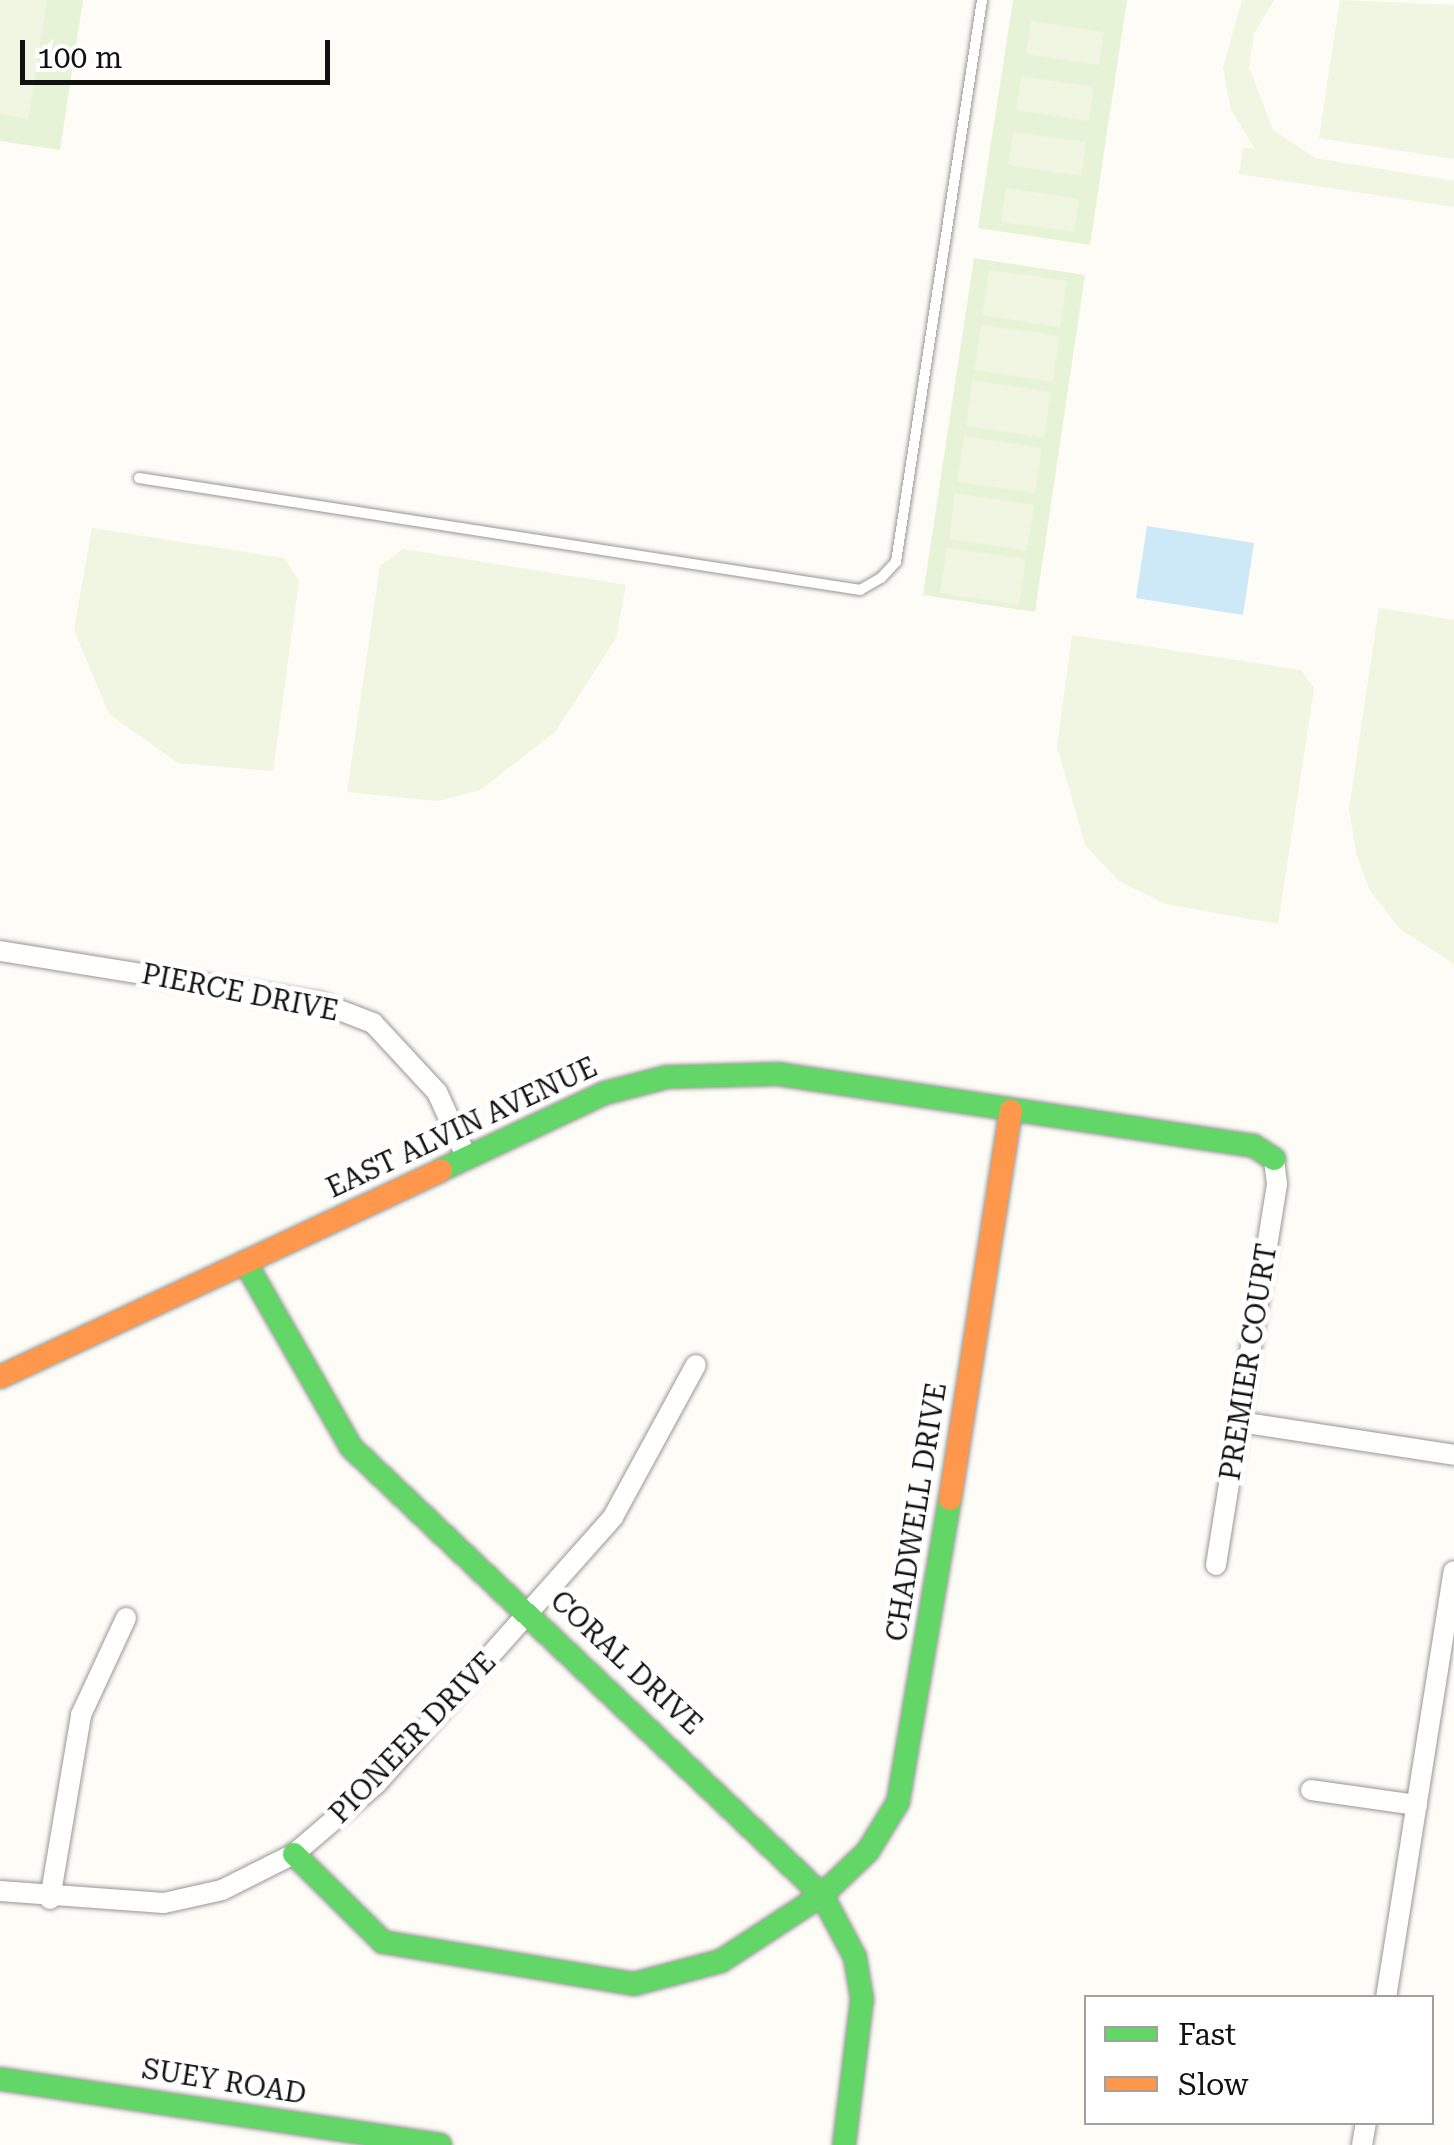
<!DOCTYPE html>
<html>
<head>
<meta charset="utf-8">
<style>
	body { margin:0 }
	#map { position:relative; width:1454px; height:2145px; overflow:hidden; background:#fdfcf7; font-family:"Roboto Serif",serif }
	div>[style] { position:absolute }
	.green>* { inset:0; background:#e7f3d7 }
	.pitch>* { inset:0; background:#f0f6e1 }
	.water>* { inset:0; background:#cde8f7 }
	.roads { filter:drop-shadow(0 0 2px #979795) drop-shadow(0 0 2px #979795) }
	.lane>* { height:10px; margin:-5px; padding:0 5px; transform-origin:5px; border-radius:5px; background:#fffffe }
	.street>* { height:20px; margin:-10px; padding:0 10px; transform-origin:10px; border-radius:10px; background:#fffffe }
	.fast>* { height:22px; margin:-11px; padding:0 11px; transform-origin:11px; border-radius:11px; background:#63d668 }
	.slow>* { height:22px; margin:-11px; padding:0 11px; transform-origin:11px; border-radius:11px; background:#ff974d }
	span { translate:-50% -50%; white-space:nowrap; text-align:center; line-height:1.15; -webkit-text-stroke:10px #fff; paint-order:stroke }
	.street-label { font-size:28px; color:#111 }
	.legend { position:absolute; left:1084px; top:1995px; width:350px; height:130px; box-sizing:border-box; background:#fff; border:2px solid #a0a0a0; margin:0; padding:12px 18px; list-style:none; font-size:30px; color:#111 }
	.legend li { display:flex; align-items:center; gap:20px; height:50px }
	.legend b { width:50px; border:2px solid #a0a0a0 }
	.scale { position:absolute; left:20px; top:40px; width:310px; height:45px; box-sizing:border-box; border:5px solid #111; border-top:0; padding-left:12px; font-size:30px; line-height:35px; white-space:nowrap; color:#111; -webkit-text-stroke:8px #fff; paint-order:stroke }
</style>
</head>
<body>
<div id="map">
	<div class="green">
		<i style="clip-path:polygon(0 0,83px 0,60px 150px,0 141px)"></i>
		<i style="clip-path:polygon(1013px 0,1127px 0,1090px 245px,978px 228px)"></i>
		<i style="clip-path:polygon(974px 258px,1085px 275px,1035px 612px,923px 595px)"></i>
	</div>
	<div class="pitch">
		<i style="clip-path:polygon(0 0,47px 0,28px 119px,0 114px)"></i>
		<i style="clip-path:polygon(1242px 0,1274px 0,1254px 34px,1249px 67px,1273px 130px,1315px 158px,1454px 181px,1454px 207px,1239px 174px,1243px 148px,1255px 149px,1231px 110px,1223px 68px)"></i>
		<i style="clip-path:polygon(1340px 0,1454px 5px,1454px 159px,1319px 138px)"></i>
		<i style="clip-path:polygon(1031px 21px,1104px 32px,1099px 65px,1026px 54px)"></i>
		<i style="clip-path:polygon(1021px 76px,1094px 87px,1089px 121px,1016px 110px)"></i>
		<i style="clip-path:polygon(1013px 132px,1086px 142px,1081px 176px,1008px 165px)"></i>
		<i style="clip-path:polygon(1006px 188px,1079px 199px,1074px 232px,1001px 222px)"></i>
		<i style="clip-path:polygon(989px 270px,1067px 281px,1060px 327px,982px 315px)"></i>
		<i style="clip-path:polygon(981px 325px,1059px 336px,1053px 382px,974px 370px)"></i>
		<i style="clip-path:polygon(972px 380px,1051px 392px,1044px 438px,966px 426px)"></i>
		<i style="clip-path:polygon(964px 436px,1042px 448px,1035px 493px,957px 482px)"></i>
		<i style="clip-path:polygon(955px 493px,1034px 505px,1027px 551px,949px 539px)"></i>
		<i style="clip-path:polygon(92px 528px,284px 558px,299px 580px,273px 771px,178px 763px,109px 714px,74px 630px)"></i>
		<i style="clip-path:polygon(947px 548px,1026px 559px,1019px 605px,940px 593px)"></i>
		<i style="clip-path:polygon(403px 549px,626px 585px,616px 638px,555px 732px,480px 790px,437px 801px,347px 792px,380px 566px)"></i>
		<i style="clip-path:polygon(1379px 608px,1454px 620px,1454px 964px,1400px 929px,1369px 889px,1356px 852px,1349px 809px)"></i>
		<i style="clip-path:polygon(1072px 635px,1301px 670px,1314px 688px,1278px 924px,1166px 904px,1119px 881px,1085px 845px,1057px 747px)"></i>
	</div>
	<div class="water">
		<i style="clip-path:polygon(1147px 526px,1254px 543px,1243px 615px,1136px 598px)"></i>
	</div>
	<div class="roads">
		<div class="lane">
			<i style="left:139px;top:478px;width:730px;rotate:8.83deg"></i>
			<i style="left:860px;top:590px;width:24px;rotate:-30deg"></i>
			<i style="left:881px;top:578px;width:22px;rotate:-47deg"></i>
			<i style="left:896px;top:562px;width:569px;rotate:-81.3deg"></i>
		</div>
		<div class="street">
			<i style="left:0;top:951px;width:325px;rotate:9.2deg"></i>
			<i style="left:321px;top:1003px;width:56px;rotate:21deg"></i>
			<i style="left:373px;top:1023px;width:94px;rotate:47.2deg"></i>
			<i style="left:437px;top:1092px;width:72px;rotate:65.6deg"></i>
			<i style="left:1239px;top:1422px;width:218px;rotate:8.7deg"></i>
			<i style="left:1216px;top:1565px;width:386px;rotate:-80.9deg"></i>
			<i style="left:1277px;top:1184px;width:25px;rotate:-97deg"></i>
			<i style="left:1311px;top:1790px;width:107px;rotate:8.1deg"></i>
			<i style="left:0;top:1891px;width:164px;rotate:4.2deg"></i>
			<i style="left:164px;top:1903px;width:59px;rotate:-12.6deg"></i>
			<i style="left:222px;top:1890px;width:80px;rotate:-26.6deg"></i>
			<i style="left:294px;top:1854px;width:109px;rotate:-40.5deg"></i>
			<i style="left:377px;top:1783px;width:356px;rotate:-48.4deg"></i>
			<i style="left:613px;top:1517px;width:173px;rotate:-61.4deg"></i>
			<i style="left:50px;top:1899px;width:187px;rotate:-80.4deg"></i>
			<i style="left:81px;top:1715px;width:107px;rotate:-65.1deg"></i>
			<i style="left:1386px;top:1998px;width:432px;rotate:-81deg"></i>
			<i style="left:1362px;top:2145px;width:23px;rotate:-80deg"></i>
		</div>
		<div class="fast">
			<i style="left:441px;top:1170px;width:181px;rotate:-25.2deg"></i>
			<i style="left:605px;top:1093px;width:64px;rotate:-14.5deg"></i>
			<i style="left:667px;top:1077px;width:111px;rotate:-1.5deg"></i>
			<i style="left:778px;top:1074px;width:481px;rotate:8.6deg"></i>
			<i style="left:1254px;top:1146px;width:24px;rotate:33deg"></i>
			<i style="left:245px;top:1262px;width:213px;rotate:60.2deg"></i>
			<i style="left:351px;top:1447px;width:650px;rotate:43.57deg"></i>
			<i style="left:822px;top:1895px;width:70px;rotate:62deg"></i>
			<i style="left:855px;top:1957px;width:43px;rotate:80.5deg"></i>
			<i style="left:862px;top:1999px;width:147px;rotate:97deg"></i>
			<i style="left:294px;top:1854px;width:125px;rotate:44.7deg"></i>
			<i style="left:383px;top:1942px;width:254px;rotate:9.5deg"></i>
			<i style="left:634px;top:1984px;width:90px;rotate:-14.8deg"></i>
			<i style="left:721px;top:1961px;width:121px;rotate:-33.2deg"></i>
			<i style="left:822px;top:1895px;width:64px;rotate:-43.7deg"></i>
			<i style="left:868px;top:1851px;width:57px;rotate:-58.5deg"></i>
			<i style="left:898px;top:1802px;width:307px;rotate:-80.3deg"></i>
			<i style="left:0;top:2079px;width:445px;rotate:8.5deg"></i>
		</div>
		<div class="slow">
			<i style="left:0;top:1377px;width:487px;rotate:-25.1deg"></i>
			<i style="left:950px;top:1499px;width:393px;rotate:-81.1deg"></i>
		</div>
	</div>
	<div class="street-label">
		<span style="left:240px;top:993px;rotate:11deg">PIERCE DRIVE</span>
		<span style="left:462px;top:1128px;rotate:-25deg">EAST ALVIN AVENUE</span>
		<span style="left:1249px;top:1362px;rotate:-81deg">PREMIER COURT</span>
		<span style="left:917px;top:1512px;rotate:-81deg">CHADWELL DRIVE</span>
		<span style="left:626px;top:1663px;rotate:43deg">CORAL DRIVE</span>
		<span style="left:413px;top:1738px;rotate:-46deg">PIONEER DRIVE</span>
		<span style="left:224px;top:2082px;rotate:9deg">SUEY ROAD</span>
	</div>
	<ul class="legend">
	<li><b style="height:12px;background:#63d668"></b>Fast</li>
	<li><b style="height:12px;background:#ff974d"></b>Slow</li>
	</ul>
	<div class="scale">100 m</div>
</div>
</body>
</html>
